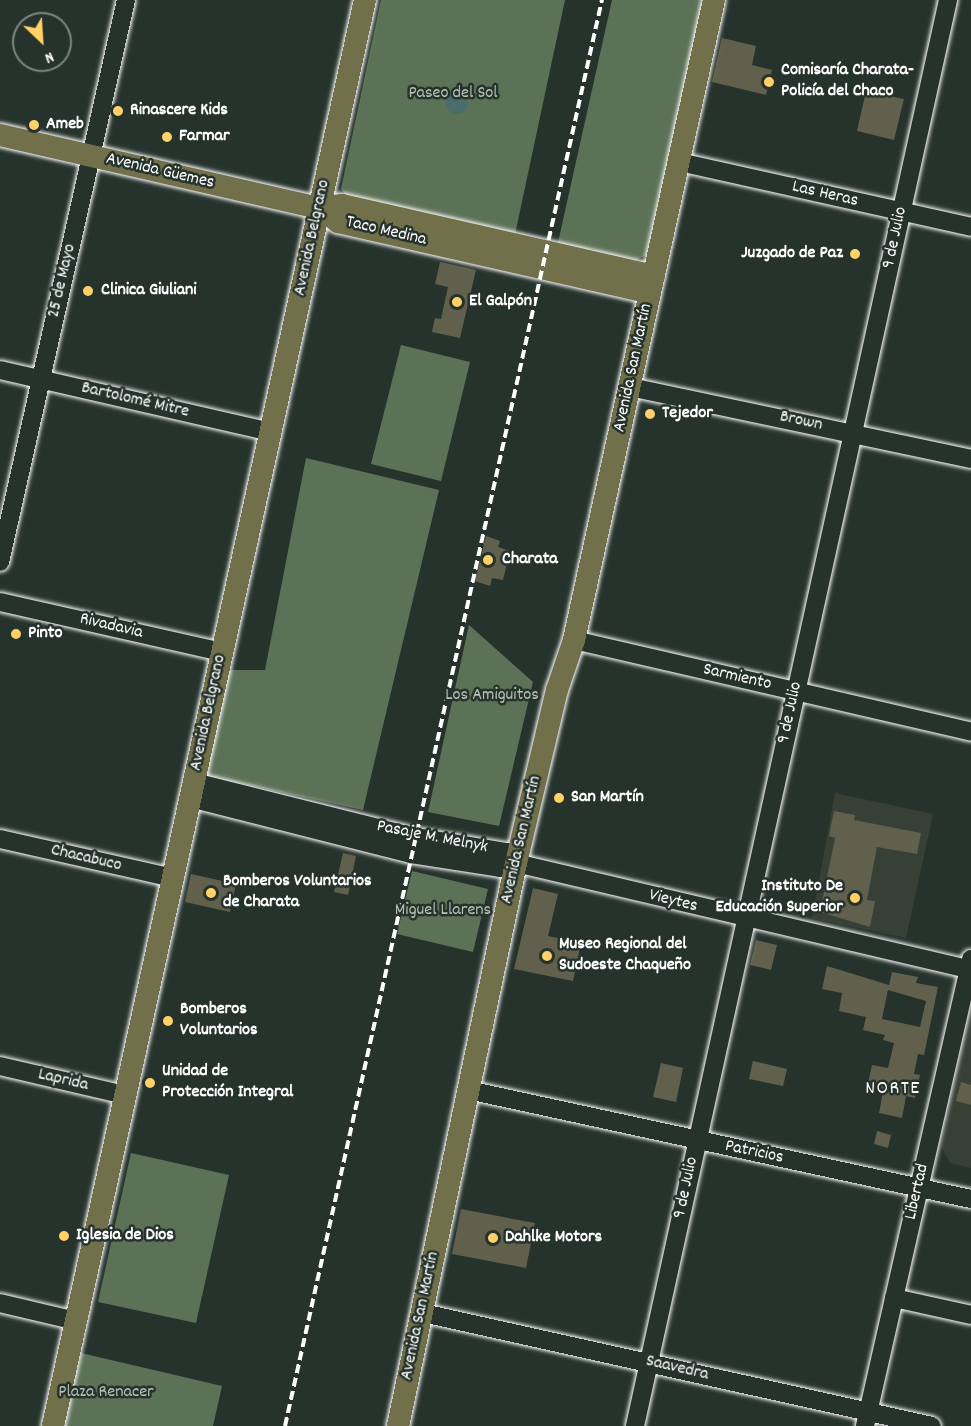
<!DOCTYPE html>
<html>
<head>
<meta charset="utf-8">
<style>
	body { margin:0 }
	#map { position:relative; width:971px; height:1426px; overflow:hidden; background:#26332d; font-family:Dekko,sans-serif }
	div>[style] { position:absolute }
	.built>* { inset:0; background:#374036 }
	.green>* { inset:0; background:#5c7257 }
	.water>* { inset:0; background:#486d6b }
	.round { border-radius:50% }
	.building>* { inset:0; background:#60604c }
	.roads { filter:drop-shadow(0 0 2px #fff) drop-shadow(0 0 2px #fff) }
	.minor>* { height:18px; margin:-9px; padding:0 9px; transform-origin:9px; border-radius:9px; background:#26332d }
	.major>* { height:22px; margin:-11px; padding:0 11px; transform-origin:11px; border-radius:11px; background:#71704a }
	.rail>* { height:4px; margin-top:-2px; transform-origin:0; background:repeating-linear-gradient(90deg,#fff 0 9px,transparent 0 13.5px) }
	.dots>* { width:16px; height:16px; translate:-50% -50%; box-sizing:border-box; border:3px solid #26332d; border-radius:50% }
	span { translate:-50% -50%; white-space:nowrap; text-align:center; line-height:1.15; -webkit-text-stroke:5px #26332d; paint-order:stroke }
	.poi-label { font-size:18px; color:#fff; font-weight:700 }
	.left { translate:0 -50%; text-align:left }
	.right { translate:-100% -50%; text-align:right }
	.park-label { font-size:18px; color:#b6c0b3 }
	.street-label { font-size:18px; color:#fff }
	.neighbourhood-label { font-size:20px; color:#fff; letter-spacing:1.5px }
	.north { position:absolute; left:12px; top:12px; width:60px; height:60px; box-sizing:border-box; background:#26332d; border:2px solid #7d8581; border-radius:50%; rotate:155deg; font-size:16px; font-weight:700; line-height:24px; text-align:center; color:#fff }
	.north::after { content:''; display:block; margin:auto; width:21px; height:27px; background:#ffd166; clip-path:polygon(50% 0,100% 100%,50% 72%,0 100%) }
</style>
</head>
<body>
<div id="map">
	<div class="built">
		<i style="clip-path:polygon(835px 793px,933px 814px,906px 938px,812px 918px)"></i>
		<i style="clip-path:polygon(971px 1004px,971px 1168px,950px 1163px,941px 1147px)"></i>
	</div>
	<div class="green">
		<i style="clip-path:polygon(381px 0,565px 0,514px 239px,351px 201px,341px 189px)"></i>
		<i style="clip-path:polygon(612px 0,705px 0,647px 255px,630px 263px,557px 247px)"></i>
		<i style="clip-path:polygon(401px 345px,470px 362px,441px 481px,371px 464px)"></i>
		<i style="clip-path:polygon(306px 458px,439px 490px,363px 810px,207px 776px,228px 670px,265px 670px)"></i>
		<i style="clip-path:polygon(469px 625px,533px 682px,499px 826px,428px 812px)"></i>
		<i style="clip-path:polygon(412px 871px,488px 889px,473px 952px,397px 934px)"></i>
		<i style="clip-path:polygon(131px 1153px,229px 1175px,196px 1323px,98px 1302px)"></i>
		<i style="clip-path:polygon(81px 1353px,222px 1386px,213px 1426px,64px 1426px)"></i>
	</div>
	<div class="water">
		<i class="round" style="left:446px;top:92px;width:22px;height:22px"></i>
	</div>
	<div class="building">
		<i style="clip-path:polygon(722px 38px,756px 46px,752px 65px,772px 70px,766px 95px,712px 82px)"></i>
		<i style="clip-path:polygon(866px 91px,904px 99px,894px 140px,857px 131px)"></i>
		<i style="clip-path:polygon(440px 262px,476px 270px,460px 338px,432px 332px,435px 318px,441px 319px,448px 287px,435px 284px)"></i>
		<i style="clip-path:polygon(486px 536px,500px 541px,498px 547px,510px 551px,503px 580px,492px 578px,490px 586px,475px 581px)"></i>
		<i style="clip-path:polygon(834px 811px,855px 815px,854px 820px,921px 833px,917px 854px,877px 847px,867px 900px,875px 901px,870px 927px,820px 912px,835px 838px,829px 836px)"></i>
		<i style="clip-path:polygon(343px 853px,356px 856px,348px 895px,334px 892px)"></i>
		<i style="clip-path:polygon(191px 874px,236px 884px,230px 912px,185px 902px)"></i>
		<i style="clip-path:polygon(533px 888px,558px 894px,548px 936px,581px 943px,573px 981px,514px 969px)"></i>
		<i style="clip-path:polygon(756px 940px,777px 945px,771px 970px,750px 965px)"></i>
		<i style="clip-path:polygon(evenodd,827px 966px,889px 985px,892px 972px,918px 977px,916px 983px,938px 987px,924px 1055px,918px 1054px,914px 1074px,920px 1075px,915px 1098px,906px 1096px,902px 1118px,879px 1113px,883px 1091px,867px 1087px,872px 1065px,888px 1068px,894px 1043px,883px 1040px,885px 1035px,863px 1030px,866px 1017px,839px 1011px,842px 993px,822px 989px,827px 966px,888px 990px,926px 1001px,920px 1027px,882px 1019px,888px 990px)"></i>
		<i style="clip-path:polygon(753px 1061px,787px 1069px,783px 1086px,749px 1079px)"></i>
		<i style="clip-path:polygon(661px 1063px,683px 1068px,676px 1102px,653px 1097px)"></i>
		<i style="clip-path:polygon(961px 1082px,971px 1085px,971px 1105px,956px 1101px)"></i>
		<i style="clip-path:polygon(877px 1131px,891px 1135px,888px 1148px,874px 1144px)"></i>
		<i style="clip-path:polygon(461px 1209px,535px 1223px,526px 1268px,452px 1254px)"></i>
	</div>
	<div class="roads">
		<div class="minor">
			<i style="left:679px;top:162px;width:299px;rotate:12.5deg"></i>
			<i style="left:0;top:370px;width:278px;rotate:12.9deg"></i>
			<i style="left:630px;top:387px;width:349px;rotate:11.9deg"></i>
			<i style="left:0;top:562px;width:576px;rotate:-77.36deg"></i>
			<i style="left:0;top:602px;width:228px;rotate:12.7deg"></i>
			<i style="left:574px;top:640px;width:408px;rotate:13deg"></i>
			<i style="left:194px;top:782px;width:228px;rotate:14deg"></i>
			<i style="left:415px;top:837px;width:93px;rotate:9.3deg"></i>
			<i style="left:507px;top:852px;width:14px;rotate:51deg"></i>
			<i style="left:190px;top:798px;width:228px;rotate:14.2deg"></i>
			<i style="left:411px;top:854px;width:90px;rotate:8.9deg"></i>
			<i style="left:500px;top:868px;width:17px;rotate:-17deg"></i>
			<i style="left:0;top:839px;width:177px;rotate:12.7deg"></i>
			<i style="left:516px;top:863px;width:467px;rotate:13.2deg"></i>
			<i style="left:0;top:1066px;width:128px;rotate:13.1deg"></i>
			<i style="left:468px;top:1090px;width:515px;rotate:12.23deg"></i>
			<i style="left:894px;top:1298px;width:79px;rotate:12.4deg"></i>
			<i style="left:0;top:1303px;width:78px;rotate:13.3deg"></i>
			<i style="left:423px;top:1313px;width:521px;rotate:12.52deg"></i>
			<i style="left:635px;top:1426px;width:1460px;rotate:-77.62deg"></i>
			<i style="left:865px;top:1426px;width:479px;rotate:-77.2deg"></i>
		</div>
		<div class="major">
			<i style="left:0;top:135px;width:328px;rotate:12.9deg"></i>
			<i style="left:320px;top:208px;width:22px;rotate:-8deg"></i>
			<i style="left:342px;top:205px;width:320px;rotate:12.8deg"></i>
			<i style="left:320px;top:208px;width:23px;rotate:38deg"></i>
			<i style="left:338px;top:222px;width:320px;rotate:12.8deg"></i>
			<i style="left:53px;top:1426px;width:1460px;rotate:-77.66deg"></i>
			<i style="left:398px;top:1426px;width:575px;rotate:-78.16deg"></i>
			<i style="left:516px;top:863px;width:178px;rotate:-76.7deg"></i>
			<i style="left:557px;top:690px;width:53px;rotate:-71.2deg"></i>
			<i style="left:574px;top:640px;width:655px;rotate:-77.66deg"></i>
		</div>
	</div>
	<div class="rail">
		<i style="left:285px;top:1426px;width:1461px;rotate:-77.47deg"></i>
	</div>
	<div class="dots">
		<i style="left:769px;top:82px;background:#ffd166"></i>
		<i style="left:118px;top:111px;background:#ffd166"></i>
		<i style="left:34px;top:125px;background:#ffd166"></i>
		<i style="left:167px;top:137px;background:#ffd166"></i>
		<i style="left:855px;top:254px;background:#ffd166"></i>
		<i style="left:88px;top:291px;background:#ffd166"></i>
		<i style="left:457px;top:302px;background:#ffd166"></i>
		<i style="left:650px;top:414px;background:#ffd166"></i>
		<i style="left:488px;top:560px;background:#ffd166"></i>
		<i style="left:16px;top:634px;background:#ffd166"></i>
		<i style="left:559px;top:798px;background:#ffd166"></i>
		<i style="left:211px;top:893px;background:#ffd166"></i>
		<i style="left:855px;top:898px;background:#ffd166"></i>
		<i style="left:547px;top:956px;background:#ffd166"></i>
		<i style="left:168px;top:1021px;background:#ffd166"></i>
		<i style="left:150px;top:1083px;background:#ffd166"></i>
		<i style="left:64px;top:1236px;background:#ffd166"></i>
		<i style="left:493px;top:1238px;background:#ffd166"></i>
	</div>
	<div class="poi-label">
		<span class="left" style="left:781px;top:82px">Comisaría Charata-<br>Policía del Chaco</span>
		<span class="left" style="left:130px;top:111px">Rinascere Kids</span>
		<span class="left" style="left:46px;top:125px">Ameb</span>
		<span class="left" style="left:179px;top:137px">Farmar</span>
		<span class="right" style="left:843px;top:254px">Juzgado de Paz</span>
		<span class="left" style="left:101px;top:291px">Clinica Giuliani</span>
		<span class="left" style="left:469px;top:302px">El Galpón</span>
		<span class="left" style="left:662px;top:414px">Tejedor</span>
		<span class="left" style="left:502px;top:560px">Charata</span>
		<span class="left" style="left:28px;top:634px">Pinto</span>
		<span class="left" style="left:571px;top:798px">San Martín</span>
		<span class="left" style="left:223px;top:893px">Bomberos Voluntarios<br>de Charata</span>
		<span class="right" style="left:843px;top:898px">Instituto De<br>Educación Superior</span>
		<span class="left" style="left:559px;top:956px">Museo Regional del<br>Sudoeste Chaqueño</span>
		<span class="left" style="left:180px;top:1021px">Bomberos<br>Voluntarios</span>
		<span class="left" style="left:162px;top:1083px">Unidad de<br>Protección Integral</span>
		<span class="left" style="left:76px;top:1236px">Iglesia de Dios</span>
		<span class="left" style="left:505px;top:1238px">Dahlke Motors</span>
	</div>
	<div class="park-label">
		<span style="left:453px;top:94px">Paseo del Sol</span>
		<span style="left:492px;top:696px">Los Amiguitos</span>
		<span style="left:443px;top:911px">Miguel Llarens</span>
		<span style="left:106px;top:1393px">Plaza Renacer</span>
	</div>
	<div class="street-label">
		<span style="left:160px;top:172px;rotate:13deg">Avenida Güemes</span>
		<span style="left:825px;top:195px;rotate:13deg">Las Heras</span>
		<span style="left:386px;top:232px;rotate:13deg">Taco Medina</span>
		<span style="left:313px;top:238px;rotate:-78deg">Avenida Belgrano</span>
		<span style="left:896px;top:238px;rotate:-78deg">9 de Julio</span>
		<span style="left:63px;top:281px;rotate:-77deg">25 de Mayo</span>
		<span style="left:634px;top:368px;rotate:-78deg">Avenida San Martín</span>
		<span style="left:135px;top:401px;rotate:13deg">Bartolomé Mitre</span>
		<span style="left:801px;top:422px;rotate:12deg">Brown</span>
		<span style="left:111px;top:627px;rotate:13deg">Rivadavia</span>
		<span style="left:737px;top:678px;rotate:13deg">Sarmiento</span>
		<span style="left:209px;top:713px;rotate:-78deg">Avenida Belgrano</span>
		<span style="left:791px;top:713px;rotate:-78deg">9 de Julio</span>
		<span style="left:432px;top:838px;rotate:11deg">Pasaje M. Melnyk</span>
		<span style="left:522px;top:840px;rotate:-77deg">Avenida San Martín</span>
		<span style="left:86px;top:859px;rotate:13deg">Chacabuco</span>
		<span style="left:673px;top:902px;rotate:14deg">Vieytes</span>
		<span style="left:63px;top:1081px;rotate:13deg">Laprida</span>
		<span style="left:754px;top:1153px;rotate:12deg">Patricios</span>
		<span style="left:687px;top:1188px;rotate:-78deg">9 de Julio</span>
		<span style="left:918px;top:1192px;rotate:-77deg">Libertad</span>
		<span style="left:421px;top:1316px;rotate:-78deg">Avenida San Martín</span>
		<span style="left:677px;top:1369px;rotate:13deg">Saavedra</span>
	</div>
	<div class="neighbourhood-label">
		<span style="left:893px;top:1089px">NORTE</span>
	</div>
	<div class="north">N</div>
</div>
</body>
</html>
